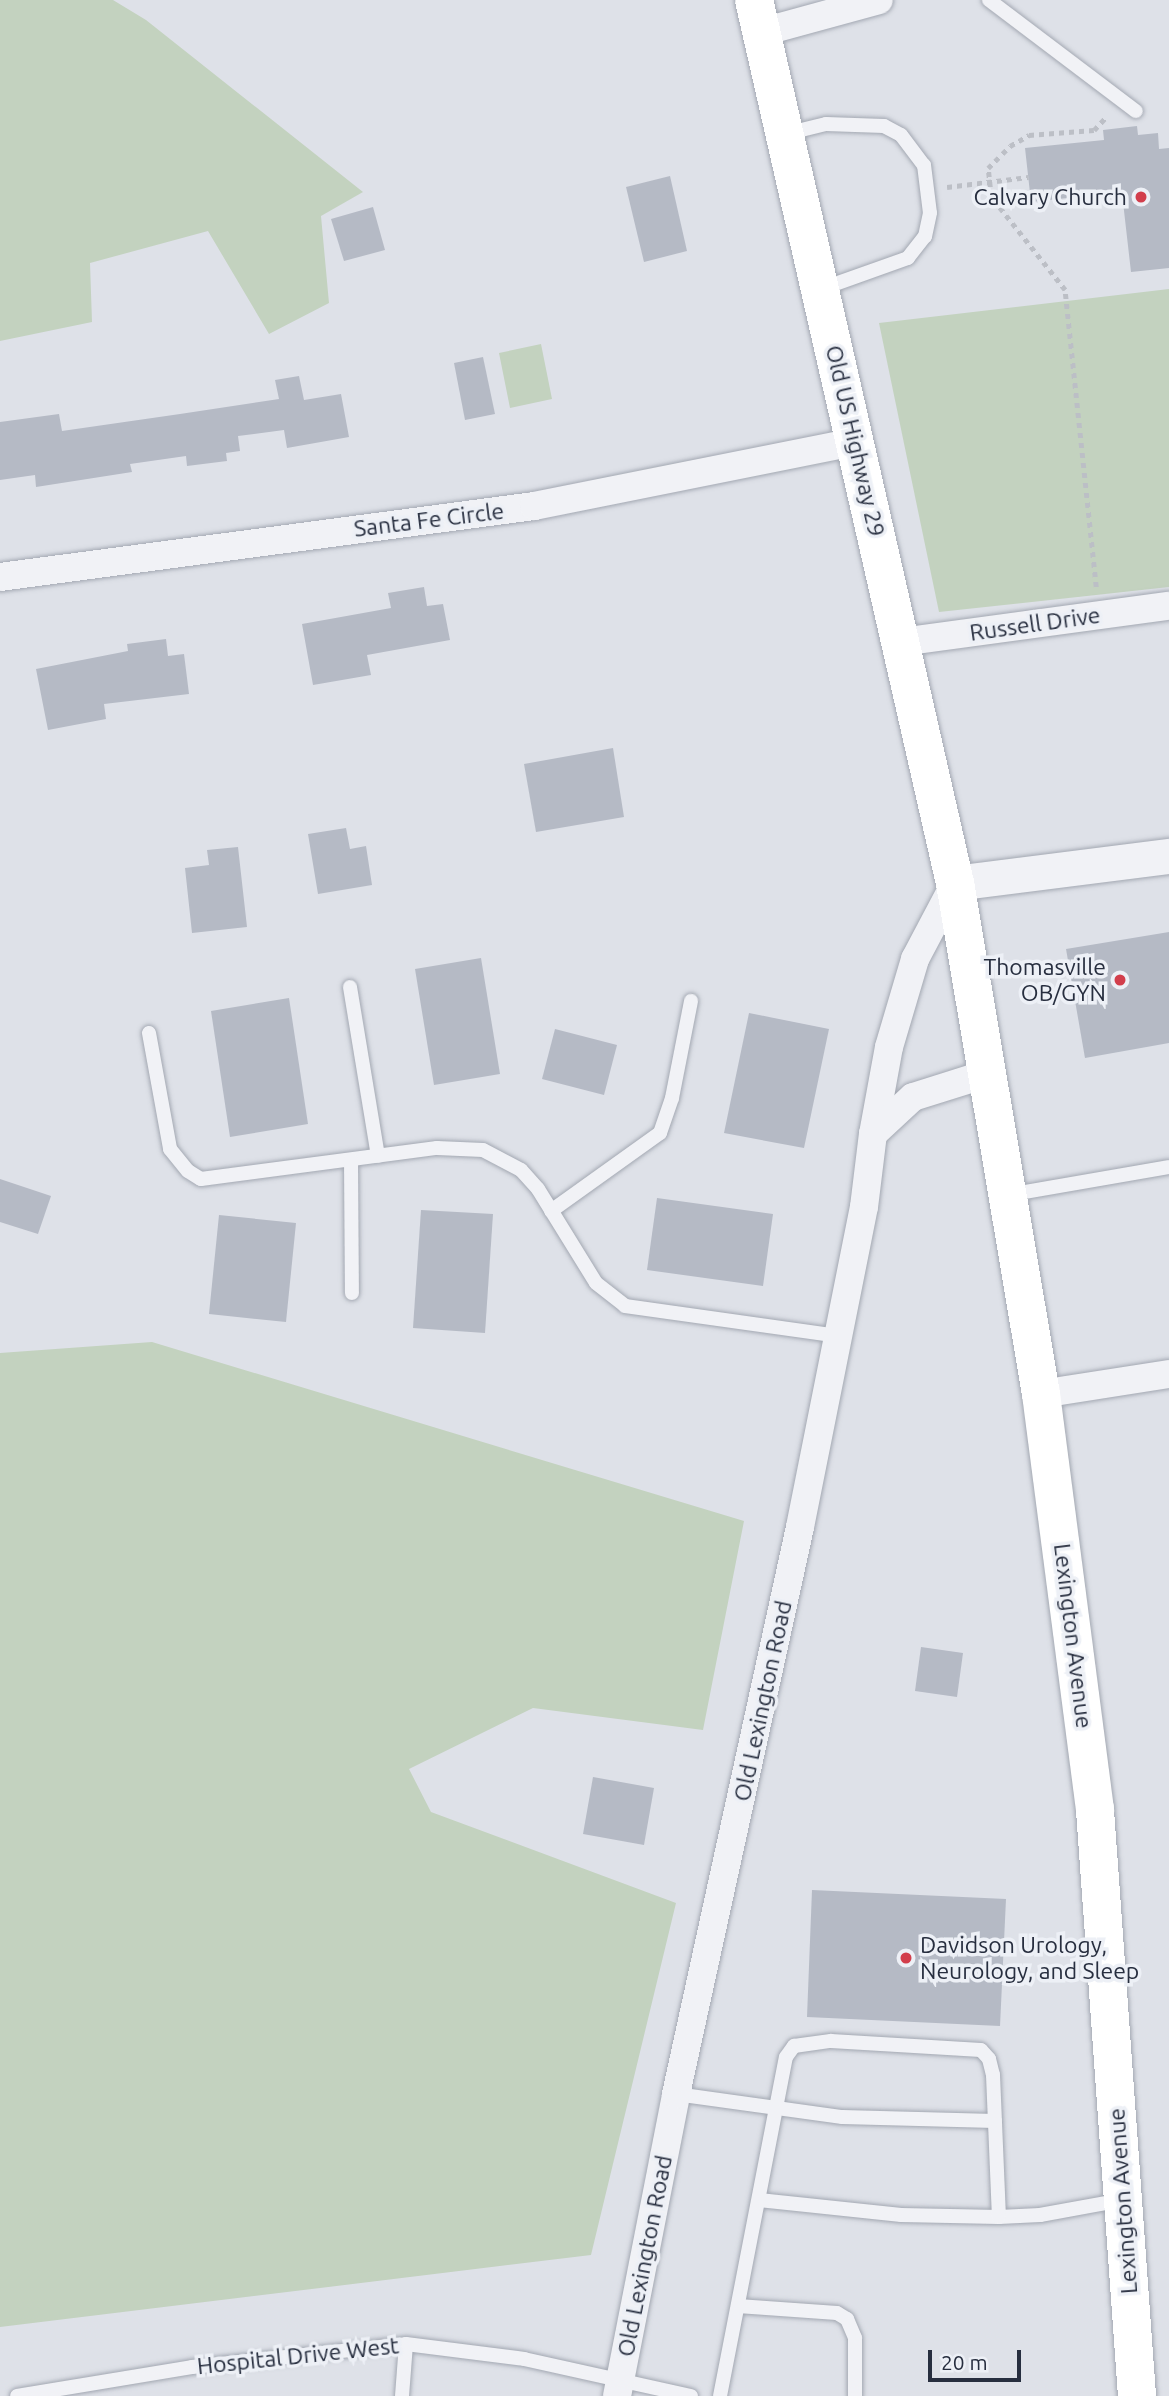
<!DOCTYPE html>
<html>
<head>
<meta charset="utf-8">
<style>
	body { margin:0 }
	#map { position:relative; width:1169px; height:2396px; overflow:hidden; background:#dee1e8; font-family:Ubuntu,sans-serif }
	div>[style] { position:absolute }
	.green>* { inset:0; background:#c3d2bf }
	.building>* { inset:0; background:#b5bac5 }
	.path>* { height:4.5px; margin-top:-2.25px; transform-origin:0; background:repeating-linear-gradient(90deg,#bcbfc6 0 5px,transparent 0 10px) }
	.roads { filter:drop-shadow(0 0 2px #a3a8b2) drop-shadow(0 0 2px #a3a8b2) }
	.service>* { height:14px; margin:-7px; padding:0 7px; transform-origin:7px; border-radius:7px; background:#f1f2f6 }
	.minor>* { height:28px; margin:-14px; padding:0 14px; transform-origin:14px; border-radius:14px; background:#f1f2f6 }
	.tertiary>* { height:35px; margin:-17.5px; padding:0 17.5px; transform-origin:17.5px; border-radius:17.5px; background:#f1f2f6 }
	.secondary>* { height:38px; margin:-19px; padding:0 19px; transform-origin:19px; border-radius:19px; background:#fff }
	.dots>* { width:19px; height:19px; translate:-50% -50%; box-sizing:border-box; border:4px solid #edf0f6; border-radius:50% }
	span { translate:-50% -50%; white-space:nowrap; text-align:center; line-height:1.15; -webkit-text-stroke:7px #edf0f6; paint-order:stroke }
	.poi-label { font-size:23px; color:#272e3f }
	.right { translate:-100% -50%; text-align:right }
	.left { translate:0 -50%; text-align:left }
	.street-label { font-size:23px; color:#272e3f }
	.scale { position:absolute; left:928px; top:2350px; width:93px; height:32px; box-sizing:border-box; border:4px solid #272e3f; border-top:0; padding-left:9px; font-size:21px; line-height:24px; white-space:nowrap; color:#272e3f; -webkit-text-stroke:5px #edf0f6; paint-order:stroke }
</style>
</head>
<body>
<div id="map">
	<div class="green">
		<i style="clip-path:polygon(0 0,113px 0,146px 20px,363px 192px,321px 216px,329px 303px,269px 334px,208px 231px,90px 263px,92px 322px,0 341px)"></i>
		<i style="clip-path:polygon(1169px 289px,1169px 587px,939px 612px,879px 323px)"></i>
		<i style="clip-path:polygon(541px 344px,552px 399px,510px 408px,499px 353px)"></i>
		<i style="clip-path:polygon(152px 1342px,744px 1521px,703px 1730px,533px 1708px,409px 1769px,431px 1812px,676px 1903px,591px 2255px,0 2327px,0 1353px)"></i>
	</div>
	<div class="building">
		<i style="clip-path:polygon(1137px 126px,1138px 135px,1158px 133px,1159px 149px,1169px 148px,1169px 268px,1131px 272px,1123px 202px,1114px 203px,1113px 193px,1031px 202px,1025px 148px,1104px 140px,1103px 130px)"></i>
		<i style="clip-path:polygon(670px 176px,687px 251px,644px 262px,626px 187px)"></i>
		<i style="clip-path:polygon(373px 207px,385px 250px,344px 261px,331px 219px)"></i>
		<i style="clip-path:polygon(483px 357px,495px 414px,465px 420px,454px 363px)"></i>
		<i style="clip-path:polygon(299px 376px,304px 400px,341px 394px,349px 437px,287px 448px,284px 430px,238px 436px,240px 451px,226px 453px,227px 461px,187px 466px,186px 456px,130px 464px,132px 472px,36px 487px,35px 475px,0 480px,0 422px,59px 414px,62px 431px,180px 414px,279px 399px,275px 380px)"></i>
		<i style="clip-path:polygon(424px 587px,427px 606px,443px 604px,450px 640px,367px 655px,371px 675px,313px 685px,302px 624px,391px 608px,388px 593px)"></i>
		<i style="clip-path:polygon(166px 639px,168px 656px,184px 654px,189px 694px,104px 704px,106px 719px,48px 730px,36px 669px,128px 651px,127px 644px)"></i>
		<i style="clip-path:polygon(613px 748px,624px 817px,536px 832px,524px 764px)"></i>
		<i style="clip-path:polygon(346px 828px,350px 849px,366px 846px,372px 885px,318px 894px,308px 834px)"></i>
		<i style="clip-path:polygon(238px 847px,247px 927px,192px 933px,185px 868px,209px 865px,207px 850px)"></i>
		<i style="clip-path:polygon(1169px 932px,1169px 1043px,1085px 1058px,1066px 949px)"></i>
		<i style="clip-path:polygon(481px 958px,500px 1074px,434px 1085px,415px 969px)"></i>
		<i style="clip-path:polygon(289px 998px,308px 1124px,230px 1137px,211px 1011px)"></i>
		<i style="clip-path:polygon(749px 1013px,829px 1029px,804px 1148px,724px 1133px)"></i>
		<i style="clip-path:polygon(555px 1029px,617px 1045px,604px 1095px,542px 1079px)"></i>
		<i style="clip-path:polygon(0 1179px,51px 1196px,38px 1234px,0 1222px)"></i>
		<i style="clip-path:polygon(657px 1198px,773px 1214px,763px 1286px,647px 1270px)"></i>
		<i style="clip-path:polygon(421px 1210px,493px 1214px,485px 1333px,413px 1328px)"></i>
		<i style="clip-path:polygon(219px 1215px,296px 1223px,286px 1322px,209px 1314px)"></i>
		<i style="clip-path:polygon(921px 1647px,963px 1653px,957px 1697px,915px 1691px)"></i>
		<i style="clip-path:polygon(593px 1777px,654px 1788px,644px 1845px,583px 1834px)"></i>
		<i style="clip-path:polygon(812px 1890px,1006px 1899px,1000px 2026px,807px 2017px)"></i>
	</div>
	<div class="path">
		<i style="left:947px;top:187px;width:82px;rotate:-7deg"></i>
		<i style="left:1096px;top:587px;width:299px;rotate:-96deg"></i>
		<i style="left:1065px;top:290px;width:119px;rotate:-128.5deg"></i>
		<i style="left:991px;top:197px;width:29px;rotate:-96deg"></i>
		<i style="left:988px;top:168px;width:31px;rotate:-45deg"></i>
		<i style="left:1010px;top:146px;width:22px;rotate:-30deg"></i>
		<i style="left:1029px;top:135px;width:65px;rotate:-4.4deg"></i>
		<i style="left:1094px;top:130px;width:19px;rotate:-47deg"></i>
	</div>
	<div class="roads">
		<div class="service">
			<i style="left:989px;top:0;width:184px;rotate:37.1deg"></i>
			<i style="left:785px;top:134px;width:42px;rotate:-13.7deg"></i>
			<i style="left:826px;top:124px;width:58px;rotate:2deg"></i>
			<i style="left:884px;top:126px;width:19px;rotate:28deg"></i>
			<i style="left:901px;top:135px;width:38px;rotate:53deg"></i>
			<i style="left:924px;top:165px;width:48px;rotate:82.9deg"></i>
			<i style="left:930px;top:213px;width:24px;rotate:102deg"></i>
			<i style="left:925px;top:236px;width:28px;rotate:128deg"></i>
			<i style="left:908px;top:258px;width:92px;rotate:160.4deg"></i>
			<i style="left:350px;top:987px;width:171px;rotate:80.6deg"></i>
			<i style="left:149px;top:1033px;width:118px;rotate:79.7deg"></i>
			<i style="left:170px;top:1149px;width:28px;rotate:51deg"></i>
			<i style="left:188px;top:1171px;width:15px;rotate:32deg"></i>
			<i style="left:201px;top:1179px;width:238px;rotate:-7.5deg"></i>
			<i style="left:437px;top:1148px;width:46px;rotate:2.5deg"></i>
			<i style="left:483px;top:1150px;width:43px;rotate:27.8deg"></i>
			<i style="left:521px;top:1170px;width:25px;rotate:48deg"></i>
			<i style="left:538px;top:1189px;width:110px;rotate:58.3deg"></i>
			<i style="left:596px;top:1283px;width:37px;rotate:38deg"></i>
			<i style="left:625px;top:1306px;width:215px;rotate:8deg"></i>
			<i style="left:351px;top:1160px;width:133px;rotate:89.6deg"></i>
			<i style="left:1008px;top:1195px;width:163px;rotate:-9.9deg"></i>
			<i style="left:551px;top:1211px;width:134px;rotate:-35.6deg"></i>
			<i style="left:660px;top:1133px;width:37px;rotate:-71deg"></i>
			<i style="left:672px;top:1098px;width:99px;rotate:-78.9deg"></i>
			<i style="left:676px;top:2094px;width:168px;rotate:7.9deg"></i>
			<i style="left:842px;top:2117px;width:153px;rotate:1.5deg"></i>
			<i style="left:759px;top:2200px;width:143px;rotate:6deg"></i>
			<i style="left:901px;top:2215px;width:98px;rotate:1.2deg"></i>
			<i style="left:999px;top:2217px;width:41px;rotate:-2.8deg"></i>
			<i style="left:1040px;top:2215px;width:83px;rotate:-10.4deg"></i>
			<i style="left:738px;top:2306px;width:99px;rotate:4deg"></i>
			<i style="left:837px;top:2313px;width:12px;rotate:31deg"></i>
			<i style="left:847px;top:2319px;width:21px;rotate:67deg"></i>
			<i style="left:855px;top:2338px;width:58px;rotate:90deg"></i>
			<i style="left:17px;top:2396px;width:177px;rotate:-9.4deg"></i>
			<i style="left:192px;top:2367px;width:215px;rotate:-6.1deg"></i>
			<i style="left:406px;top:2344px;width:119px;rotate:7.2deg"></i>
			<i style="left:524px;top:2359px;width:171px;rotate:12.5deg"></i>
			<i style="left:402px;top:2396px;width:52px;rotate:-85.6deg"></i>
			<i style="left:720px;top:2396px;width:345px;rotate:-79deg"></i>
			<i style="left:786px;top:2057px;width:14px;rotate:-54deg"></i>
			<i style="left:794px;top:2046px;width:37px;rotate:-8deg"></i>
			<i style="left:831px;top:2041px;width:150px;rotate:3.4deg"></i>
			<i style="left:981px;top:2050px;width:12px;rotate:48deg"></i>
			<i style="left:989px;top:2059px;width:16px;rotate:76deg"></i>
			<i style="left:993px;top:2075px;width:142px;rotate:87.6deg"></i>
		</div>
		<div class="minor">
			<i style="left:762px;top:32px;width:121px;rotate:-15.3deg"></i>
			<i style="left:0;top:577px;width:539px;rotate:-7.57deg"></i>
			<i style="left:534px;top:506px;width:326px;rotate:-11.3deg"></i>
			<i style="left:901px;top:642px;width:270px;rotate:-7.7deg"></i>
			<i style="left:873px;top:1134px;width:88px;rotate:-79.6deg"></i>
			<i style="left:889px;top:1047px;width:92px;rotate:-73.5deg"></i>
			<i style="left:915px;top:959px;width:86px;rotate:-62.2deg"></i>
			<i style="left:1041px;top:1394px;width:130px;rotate:-8.9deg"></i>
			<i style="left:617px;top:2396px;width:308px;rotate:-78.9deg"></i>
			<i style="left:676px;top:2094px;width:580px;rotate:-77.66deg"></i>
			<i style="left:800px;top:1527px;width:326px;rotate:-78.7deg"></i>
			<i style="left:864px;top:1207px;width:74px;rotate:-83deg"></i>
			<i style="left:873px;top:1134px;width:54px;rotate:-42.8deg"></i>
			<i style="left:913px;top:1097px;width:77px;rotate:-17.5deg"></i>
		</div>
		<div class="tertiary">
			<i style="left:955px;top:883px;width:216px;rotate:-7.2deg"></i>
		</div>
		<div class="secondary">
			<i style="left:754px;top:0;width:906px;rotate:77.18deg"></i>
			<i style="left:955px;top:883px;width:518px;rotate:80.45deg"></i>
			<i style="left:1041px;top:1394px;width:419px;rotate:82.6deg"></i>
			<i style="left:1095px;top:1810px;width:588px;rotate:85.9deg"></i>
		</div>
	</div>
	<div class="dots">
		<i style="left:1141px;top:197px;background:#d23e4c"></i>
		<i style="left:1120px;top:980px;background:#d23e4c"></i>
		<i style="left:906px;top:1958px;background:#d23e4c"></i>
	</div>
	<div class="poi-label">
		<span class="right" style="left:1127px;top:197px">Calvary Church</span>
		<span class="right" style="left:1106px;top:980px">Thomasville<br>OB/GYN</span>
		<span class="left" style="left:920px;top:1958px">Davidson Urology,<br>Neurology, and Sleep</span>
	</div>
	<div class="street-label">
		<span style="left:855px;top:441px;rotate:77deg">Old US Highway 29</span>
		<span style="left:429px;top:520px;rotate:-7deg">Santa Fe Circle</span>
		<span style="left:1035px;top:624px;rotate:-8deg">Russell Drive</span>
		<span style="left:1073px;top:1636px;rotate:83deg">Lexington Avenue</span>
		<span style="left:763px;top:1701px;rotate:-78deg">Old Lexington Road</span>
		<span style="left:1123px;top:2201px;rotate:-94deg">Lexington Avenue</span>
		<span style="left:645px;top:2256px;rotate:-79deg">Old Lexington Road</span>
		<span style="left:298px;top:2356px;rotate:-6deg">Hospital Drive West</span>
	</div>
	<div class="scale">20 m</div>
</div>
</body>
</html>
